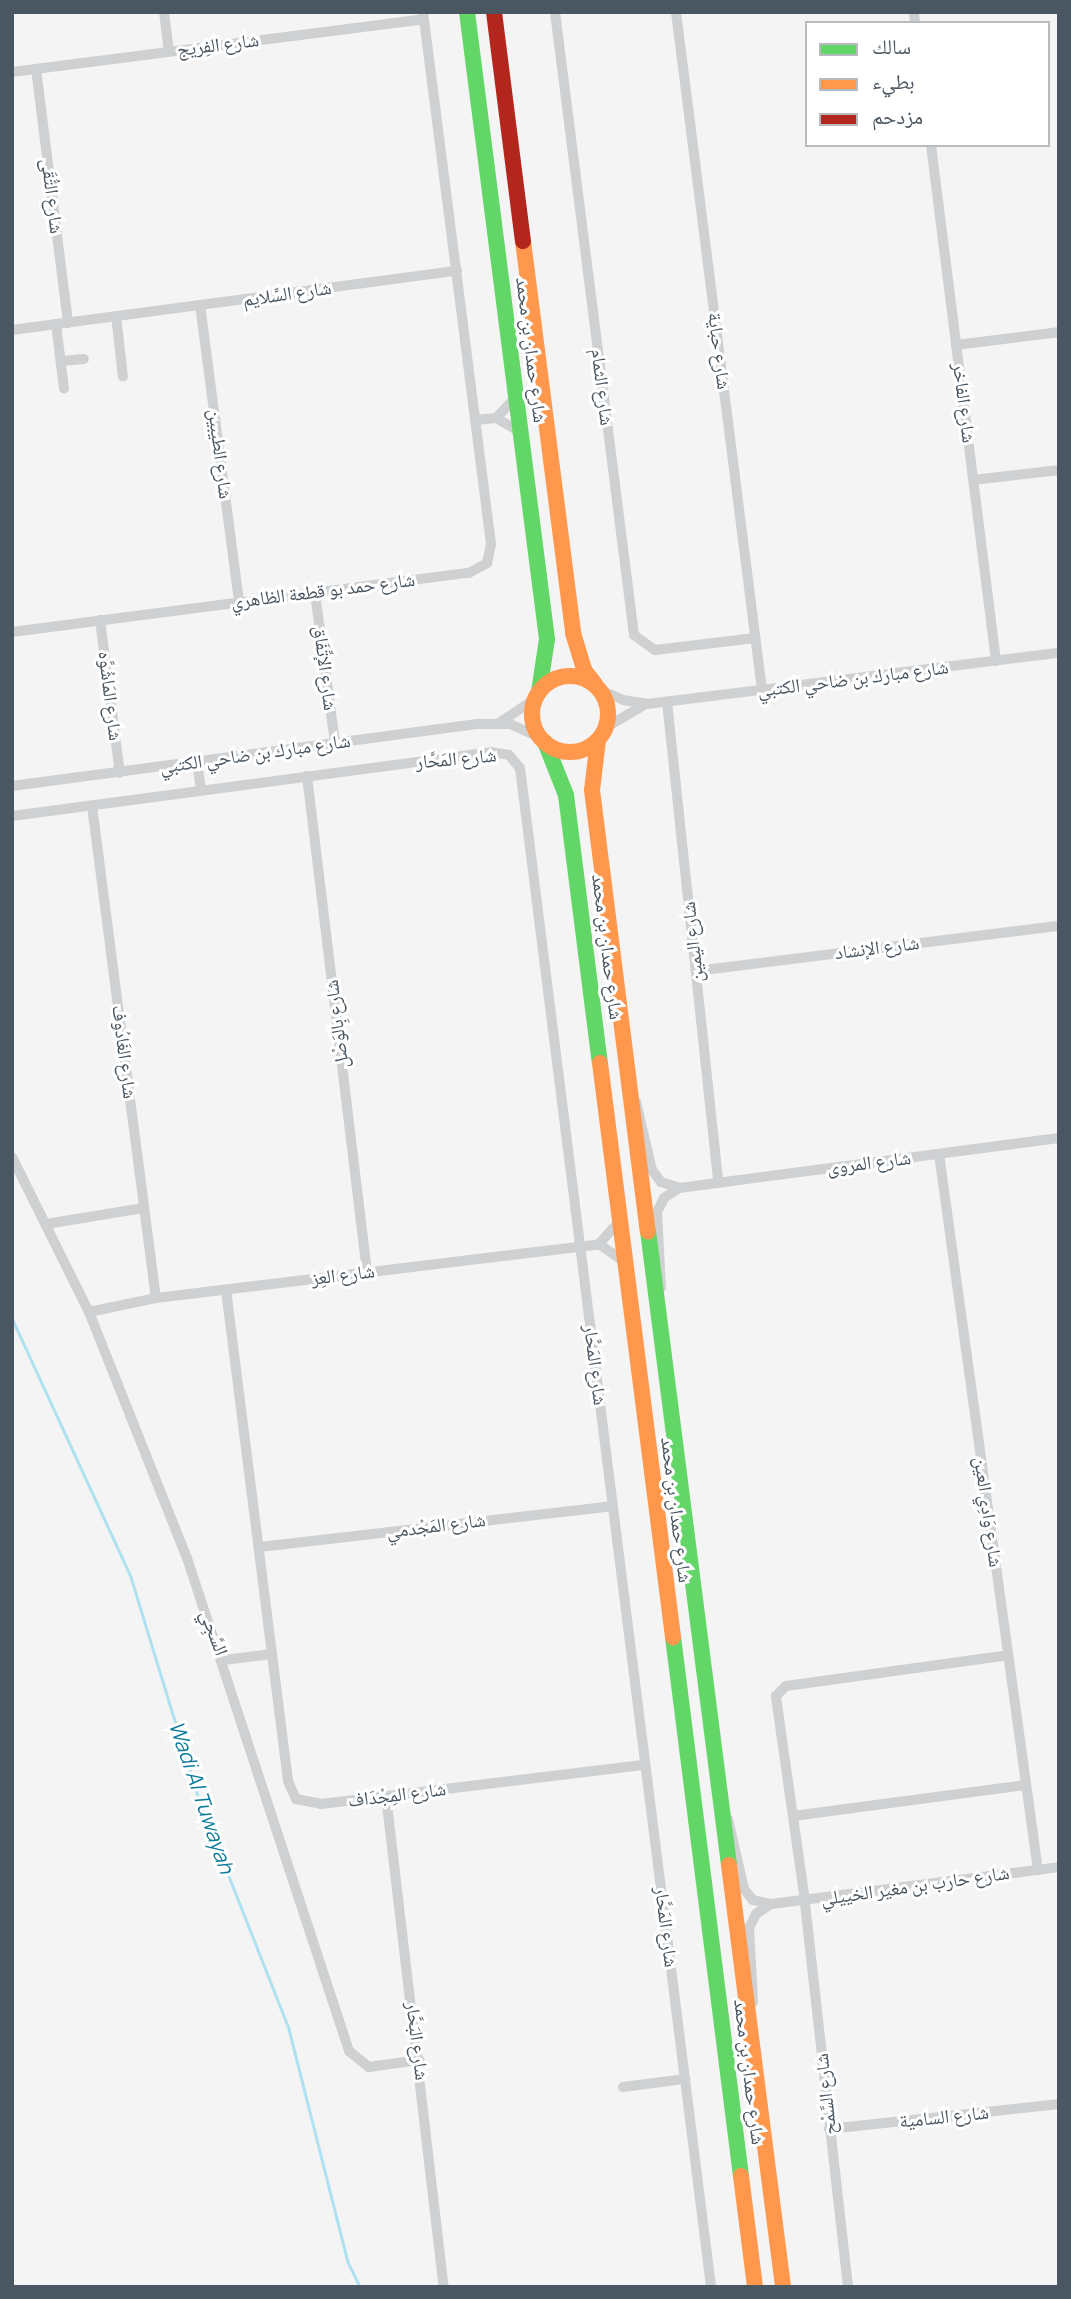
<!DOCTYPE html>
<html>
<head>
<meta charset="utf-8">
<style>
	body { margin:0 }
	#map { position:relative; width:1071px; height:2299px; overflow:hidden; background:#f4f4f4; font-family:Manrope,"Noto Naskh Arabic",sans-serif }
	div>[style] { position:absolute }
	.stream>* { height:2.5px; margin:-1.25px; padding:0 1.25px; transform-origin:1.25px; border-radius:1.25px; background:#aee2f0 }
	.street>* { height:10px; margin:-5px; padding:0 5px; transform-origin:5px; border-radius:5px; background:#ced0d2 }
	.fast>* { height:16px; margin:-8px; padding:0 8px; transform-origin:8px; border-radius:8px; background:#63d668 }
	.slow>* { height:16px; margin:-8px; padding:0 8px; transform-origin:8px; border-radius:8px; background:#ff974d }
	.slow>.ring { margin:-8px; padding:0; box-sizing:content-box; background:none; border:16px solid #ff974d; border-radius:50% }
	.jam>* { height:16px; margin:-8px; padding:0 8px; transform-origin:8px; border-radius:8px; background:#b3261e }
	span { translate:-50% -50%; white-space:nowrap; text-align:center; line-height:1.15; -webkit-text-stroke:6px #fff; paint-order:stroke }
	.street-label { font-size:19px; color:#4a5661 }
	.water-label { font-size:21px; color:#0c7c9b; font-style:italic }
	.frame { position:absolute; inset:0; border:14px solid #4a5661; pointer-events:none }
	.legend { position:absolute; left:805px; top:21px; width:245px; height:126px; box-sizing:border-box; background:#fff; border:2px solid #b7bbc0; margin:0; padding:9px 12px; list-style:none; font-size:21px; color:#4a5661 }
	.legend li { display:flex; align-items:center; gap:14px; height:35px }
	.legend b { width:35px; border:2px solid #b7bbc0 }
</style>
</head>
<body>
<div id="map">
	<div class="stream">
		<i style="left:12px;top:1318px;width:285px;rotate:65.3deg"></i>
		<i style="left:131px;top:1577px;width:233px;rotate:73deg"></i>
		<i style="left:199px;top:1800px;width:246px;rotate:68.5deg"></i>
		<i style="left:289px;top:2029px;width:240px;rotate:75.8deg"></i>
		<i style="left:348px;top:2262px;width:28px;rotate:64deg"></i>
	</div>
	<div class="street">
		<i style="left:164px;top:12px;width:40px;rotate:82.9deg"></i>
		<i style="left:555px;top:12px;width:628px;rotate:82.77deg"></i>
		<i style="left:634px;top:635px;width:26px;rotate:36deg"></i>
		<i style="left:655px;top:650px;width:101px;rotate:-6.8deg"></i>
		<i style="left:676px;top:12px;width:683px;rotate:82.77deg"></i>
		<i style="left:914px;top:12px;width:11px;rotate:85deg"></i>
		<i style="left:36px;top:69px;width:256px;rotate:82.8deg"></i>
		<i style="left:12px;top:72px;width:415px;rotate:-7.3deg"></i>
		<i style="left:931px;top:145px;width:520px;rotate:82.82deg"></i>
		<i style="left:200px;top:305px;width:300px;rotate:82.5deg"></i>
		<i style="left:116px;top:316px;width:61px;rotate:83.5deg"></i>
		<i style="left:56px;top:324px;width:65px;rotate:83deg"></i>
		<i style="left:12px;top:330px;width:449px;rotate:-7.6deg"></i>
		<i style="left:956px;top:345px;width:104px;rotate:-7.2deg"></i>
		<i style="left:61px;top:361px;width:23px;rotate:-5deg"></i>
		<i style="left:496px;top:418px;width:29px;rotate:-46deg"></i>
		<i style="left:476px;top:420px;width:20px;rotate:-6deg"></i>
		<i style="left:496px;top:418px;width:28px;rotate:30deg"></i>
		<i style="left:973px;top:480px;width:87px;rotate:-6.6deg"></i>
		<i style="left:315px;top:593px;width:151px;rotate:82.4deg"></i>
		<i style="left:100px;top:620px;width:154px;rotate:82.6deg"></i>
		<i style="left:12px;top:632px;width:461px;rotate:-7.4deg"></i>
		<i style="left:469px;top:573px;width:21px;rotate:-29deg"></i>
		<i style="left:487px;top:563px;width:19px;rotate:-78deg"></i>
		<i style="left:491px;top:544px;width:536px;rotate:-97.28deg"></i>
		<i style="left:600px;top:690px;width:25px;rotate:23deg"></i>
		<i style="left:623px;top:700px;width:24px;rotate:9deg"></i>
		<i style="left:647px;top:704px;width:415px;rotate:-7.1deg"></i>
		<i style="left:667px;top:702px;width:484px;rotate:83.9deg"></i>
		<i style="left:499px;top:723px;width:43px;rotate:-33.7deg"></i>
		<i style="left:605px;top:728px;width:45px;rotate:-30.5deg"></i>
		<i style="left:197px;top:762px;width:29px;rotate:82deg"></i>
		<i style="left:307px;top:776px;width:500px;rotate:83.1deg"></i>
		<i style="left:12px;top:786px;width:469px;rotate:-7.6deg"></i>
		<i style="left:477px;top:724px;width:33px"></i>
		<i style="left:510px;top:724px;width:34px;rotate:24deg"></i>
		<i style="left:92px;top:806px;width:496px;rotate:82.6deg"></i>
		<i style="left:12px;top:816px;width:483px;rotate:-7.6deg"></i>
		<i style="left:491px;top:752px;width:18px;rotate:9deg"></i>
		<i style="left:509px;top:755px;width:17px;rotate:50deg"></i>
		<i style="left:520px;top:768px;width:1531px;rotate:82.83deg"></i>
		<i style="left:696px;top:971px;width:366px;rotate:-7.1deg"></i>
		<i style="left:636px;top:1102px;width:70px;rotate:76.8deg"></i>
		<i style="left:652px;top:1170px;width:15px;rotate:53deg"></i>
		<i style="left:661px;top:1182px;width:19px;rotate:18deg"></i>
		<i style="left:679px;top:1188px;width:383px;rotate:-7.5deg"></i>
		<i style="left:939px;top:1154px;width:723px;rotate:82.13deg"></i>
		<i style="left:12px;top:1157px;width:173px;rotate:63.6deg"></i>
		<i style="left:89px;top:1312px;width:265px;rotate:68.3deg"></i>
		<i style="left:187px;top:1558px;width:519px;rotate:71.81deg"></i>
		<i style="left:349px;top:2051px;width:26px;rotate:39deg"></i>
		<i style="left:369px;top:2067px;width:51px;rotate:-7.8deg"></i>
		<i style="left:46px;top:1224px;width:99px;rotate:-9.3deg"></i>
		<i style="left:599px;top:1244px;width:31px;rotate:-48deg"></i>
		<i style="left:661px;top:1288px;width:76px;rotate:-93deg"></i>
		<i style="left:657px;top:1212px;width:16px;rotate:-63deg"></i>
		<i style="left:664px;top:1198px;width:18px;rotate:-34deg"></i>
		<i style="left:226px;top:1290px;width:495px;rotate:82.8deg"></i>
		<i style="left:288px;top:1781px;width:20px;rotate:66deg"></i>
		<i style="left:296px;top:1799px;width:25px;rotate:11deg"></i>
		<i style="left:321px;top:1804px;width:326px;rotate:-6.9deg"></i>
		<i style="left:89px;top:1312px;width:68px;rotate:-11.8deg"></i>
		<i style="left:156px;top:1298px;width:446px;rotate:-6.9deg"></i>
		<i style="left:599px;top:1244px;width:29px;rotate:35deg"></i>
		<i style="left:260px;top:1547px;width:354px;rotate:-6.6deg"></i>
		<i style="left:224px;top:1660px;width:48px;rotate:-7.1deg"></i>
		<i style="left:386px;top:1796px;width:494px;rotate:83.3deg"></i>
		<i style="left:793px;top:1816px;width:235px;rotate:-7.6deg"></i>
		<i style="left:728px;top:1819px;width:72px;rotate:77.1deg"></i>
		<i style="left:744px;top:1889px;width:14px;rotate:51deg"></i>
		<i style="left:753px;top:1900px;width:18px;rotate:13deg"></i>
		<i style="left:771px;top:1904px;width:290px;rotate:-7.3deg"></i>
		<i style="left:753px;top:2002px;width:74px;rotate:-93.1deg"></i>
		<i style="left:749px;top:1928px;width:16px;rotate:-63deg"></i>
		<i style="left:756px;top:1914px;width:18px;rotate:-34deg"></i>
		<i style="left:623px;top:2087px;width:63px;rotate:-7.4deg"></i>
		<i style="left:829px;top:2129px;width:231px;rotate:-6.2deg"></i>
		<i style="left:848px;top:2287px;width:388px;rotate:-96.4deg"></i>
		<i style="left:805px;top:1901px;width:207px;rotate:-98.1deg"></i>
		<i style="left:776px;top:1696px;width:14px;rotate:-45deg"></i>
		<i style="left:786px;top:1686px;width:224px;rotate:-7.9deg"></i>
	</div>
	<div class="fast">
		<i style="left:467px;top:12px;width:632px;rotate:82.73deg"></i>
		<i style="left:547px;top:639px;width:54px;rotate:98.6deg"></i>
		<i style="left:545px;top:742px;width:57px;rotate:68.4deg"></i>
		<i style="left:566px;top:795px;width:270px;rotate:82.8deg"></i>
		<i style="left:648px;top:1231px;width:639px;rotate:82.72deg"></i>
		<i style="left:673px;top:1637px;width:543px;rotate:82.81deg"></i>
	</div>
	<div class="slow">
		<i style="left:523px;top:241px;width:395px;rotate:82.7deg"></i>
		<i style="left:573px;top:633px;width:39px;rotate:73deg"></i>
		<i style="left:584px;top:670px;width:18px;rotate:52deg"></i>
		<i class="ring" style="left:532px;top:676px;width:60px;height:60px"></i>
		<i style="left:598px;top:740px;width:50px;rotate:96.8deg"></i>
		<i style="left:592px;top:790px;width:445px;rotate:82.8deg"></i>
		<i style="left:600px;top:1063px;width:579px;rotate:82.75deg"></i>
		<i style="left:729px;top:1865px;width:425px;rotate:82.7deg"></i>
		<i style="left:741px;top:2176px;width:112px;rotate:82.8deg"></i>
	</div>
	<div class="jam">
		<i style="left:494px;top:12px;width:231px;rotate:82.8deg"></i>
	</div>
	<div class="street-label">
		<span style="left:218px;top:45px;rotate:-7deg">شارع الفِريج</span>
		<span style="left:52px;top:196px;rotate:83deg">شارع التُّقَى</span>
		<span style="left:287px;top:294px;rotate:-8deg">شارع السَّلايم</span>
		<span style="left:531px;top:350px;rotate:83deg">شارع حمدان بن محمد</span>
		<span style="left:719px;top:351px;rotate:83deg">شارع حباية</span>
		<span style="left:602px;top:387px;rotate:83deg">شارع الثمام</span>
		<span style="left:964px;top:403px;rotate:83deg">شارع الفاخر</span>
		<span style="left:220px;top:454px;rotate:83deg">شارع الطيبين</span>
		<span style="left:323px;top:591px;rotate:-7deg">شارع حمد بو قطعة الظاهري</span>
		<span style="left:325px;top:668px;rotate:83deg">شارع الإتِّفَاق</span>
		<span style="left:853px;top:679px;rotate:-7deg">شارع مبارك بن ضاحي الكتبي</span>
		<span style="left:110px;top:696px;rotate:83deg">شارع المَاشُوَّه</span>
		<span style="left:255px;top:754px;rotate:-8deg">شارع مبارك بن ضاحي الكتبي</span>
		<span style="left:456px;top:759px;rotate:-5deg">شارع المَحَّار</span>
		<span style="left:693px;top:942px;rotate:-96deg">شارع اليمين</span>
		<span style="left:607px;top:947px;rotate:83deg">شارع حمدان بن محمد</span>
		<span style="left:877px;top:948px;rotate:-7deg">شارع الإنشاد</span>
		<span style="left:337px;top:1024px;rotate:-97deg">شارع بِالوَصْل</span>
		<span style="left:124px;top:1052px;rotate:83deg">شارع الغَادُوف</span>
		<span style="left:869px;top:1163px;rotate:-7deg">شارع المروى</span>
		<span style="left:343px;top:1275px;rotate:-7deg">شارع العِز</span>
		<span style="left:595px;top:1365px;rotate:83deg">شارع المَحَّار</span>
		<span style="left:676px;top:1510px;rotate:83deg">شارع حمدان بن محمد</span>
		<span style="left:988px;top:1512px;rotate:82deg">شارع وَادِي العين</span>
		<span style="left:436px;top:1526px;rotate:-7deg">شارع المَجْدمي</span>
		<span style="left:214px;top:1633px;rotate:70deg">السَّجِي</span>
		<span style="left:397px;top:1795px;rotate:-7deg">شارع المِجْدَاف</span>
		<span style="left:915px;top:1886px;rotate:-8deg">شارع حارب بن مغير الخييلي</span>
		<span style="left:666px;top:1927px;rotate:83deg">شارع المَحَّار</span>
		<span style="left:417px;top:2041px;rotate:83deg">شارع البَحَّار</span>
		<span style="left:749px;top:2072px;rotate:83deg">شارع حمدان بن محمد</span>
		<span style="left:826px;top:2094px;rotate:-96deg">شارع السَّمْح</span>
		<span style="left:944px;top:2117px;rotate:-6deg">شارع السامية</span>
	</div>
	<div class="water-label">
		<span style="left:202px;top:1797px;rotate:71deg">Wadi Al Tuwayah</span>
	</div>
	<div class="frame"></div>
	<ul class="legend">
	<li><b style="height:9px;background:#63d668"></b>سالك</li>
	<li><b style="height:9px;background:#ff974d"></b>بطيء</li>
	<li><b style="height:9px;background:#b3261e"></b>مزدحم</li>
	</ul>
</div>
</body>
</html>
